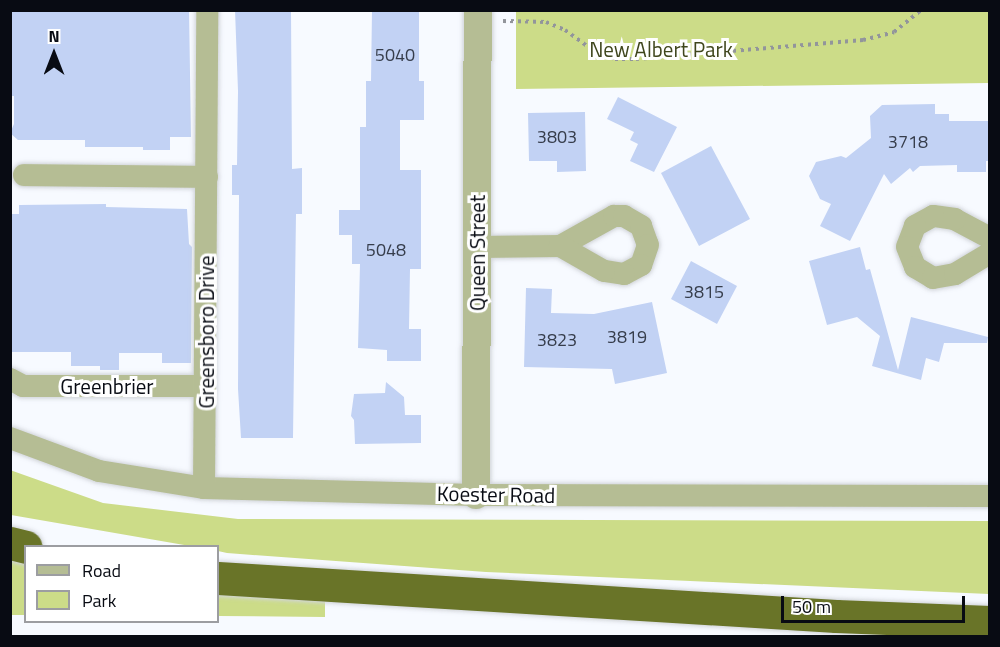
<!DOCTYPE html>
<html>
<head>
<meta charset="utf-8">
<style>
	body { margin:0 }
	#map { position:relative; width:1000px; height:647px; overflow:hidden; background:#f7faff; font-family:"Titillium Web",sans-serif }
	div>[style] { position:absolute }
	.green>* { inset:0; background:#ccdc88 }
	.building>* { inset:0; background:#c2d2f4 }
	.path>* { height:4px; margin-top:-2px; transform-origin:0; background:repeating-linear-gradient(90deg,#92959b 0 3px,transparent 0 7.5px) }
	.roads { filter:drop-shadow(0 0 2px #d1d4d9) drop-shadow(0 0 2px #d1d4d9) }
	.minor>* { height:22px; margin:-11px; padding:0 11px; transform-origin:11px; border-radius:11px; background:#b5bd94 }
	.tertiary>* { height:28px; margin:-14px; padding:0 14px; transform-origin:14px; border-radius:14px; background:#b5bd94 }
	.motorway>* { height:33px; margin:-16.5px; padding:0 16.5px; transform-origin:16.5px; border-radius:16.5px; background:#697428 }
	span { translate:-50% -50%; white-space:nowrap; text-align:center; line-height:1.15; -webkit-text-stroke:6px #fff; paint-order:stroke }
	.number-label { font-size:18px; color:#363d4b }
	.number-label span { -webkit-text-stroke-width:0 }
	.park-label { font-size:21px; color:#3f461d }
	.street-label { font-size:21px; color:#080b13 }
	.frame { position:absolute; inset:0; border:12px solid #080b13; pointer-events:none }
	.legend { position:absolute; left:24px; top:545px; width:195px; height:78px; box-sizing:border-box; background:#fff; border:2px solid #9c9da1; margin:0; padding:8px 10px; list-style:none; font-size:18px; color:#080b13 }
	.legend li { display:flex; align-items:center; gap:12px; height:30px }
	.legend b { width:30px; border:2px solid #9c9da1 }
	.north { position:absolute; left:24px; top:24px; width:60px; height:60px; -webkit-text-stroke:4px #fff; paint-order:stroke; rotate:0deg; font-size:16px; font-weight:700; line-height:24px; text-align:center; color:#080b13 }
	.north::after { content:''; display:block; margin:auto; width:21px; height:27px; background:#080b13; clip-path:polygon(50% 0,100% 100%,50% 72%,0 100%) }
	.scale { position:absolute; left:781px; top:596px; width:184px; height:27px; box-sizing:border-box; border:3px solid #080b13; border-top:0; padding-left:8px; font-size:18px; line-height:21px; white-space:nowrap; color:#080b13; -webkit-text-stroke:4px #fff; paint-order:stroke }
</style>
</head>
<body>
<div id="map">
	<div class="green">
		<i style="clip-path:polygon(516px 11px,989px 11px,989px 83px,516px 89px)"></i>
		<i style="clip-path:polygon(10px 470px,103px 503px,238px 519px,989px 521px,989px 594px,486px 572px,227px 553px,218px 551px,218px 546px,190px 546px,11px 515px)"></i>
		<i style="clip-path:polygon(10px 558px,25px 561px,25px 615px,11px 615px)"></i>
		<i style="clip-path:polygon(218px 591px,325px 602px,325px 617px,218px 616px)"></i>
	</div>
	<div class="building">
		<i style="clip-path:polygon(10px 10px,189px 10px,191px 137px,170px 137px,170px 150px,143px 150px,143px 147px,85px 147px,85px 140px,18px 140px,10px 133px,14px 124px,14px 96px,10px 96px)"></i>
		<i style="clip-path:polygon(235px 10px,291px 10px,292px 169px,302px 168px,302px 214px,296px 214px,293px 438px,241px 438px,238px 389px,239px 195px,232px 195px,232px 165px,237px 165px,238px 91px)"></i>
		<i style="clip-path:polygon(372px 10px,419px 10px,419px 81px,424px 81px,424px 120px,400px 120px,400px 170px,421px 170px,421px 269px,410px 269px,409px 329px,421px 329px,421px 361px,387px 361px,387px 350px,358px 348px,360px 264px,352px 264px,352px 235px,339px 235px,339px 210px,360px 210px,360px 127px,366px 127px,366px 81px,371px 81px)"></i>
		<i style="clip-path:polygon(618px 97px,677px 127px,654px 172px,630px 161px,638px 144px,630px 140px,634px 132px,607px 119px)"></i>
		<i style="clip-path:polygon(935px 104px,935px 114px,949px 114px,949px 121px,990px 121px,990px 161px,986px 161px,986px 172px,957px 172px,957px 165px,920px 166px,913px 172px,910px 168px,891px 184px,884px 174px,850px 241px,820px 226px,831px 204px,820px 199px,809px 176px,816px 162px,841px 156px,846px 158px,871px 138px,870px 116px,882px 105px)"></i>
		<i style="clip-path:polygon(585px 112px,586px 171px,557px 172px,557px 161px,529px 161px,528px 113px)"></i>
		<i style="clip-path:polygon(711px 146px,750px 219px,699px 246px,661px 173px)"></i>
		<i style="clip-path:polygon(106px 204px,106px 207px,187px 209px,189px 244px,192px 247px,191px 363px,162px 363px,162px 353px,119px 353px,119px 370px,100px 370px,100px 366px,71px 366px,71px 352px,10px 352px,10px 214px,19px 214px,19px 205px)"></i>
		<i style="clip-path:polygon(860px 247px,866px 270px,870px 269px,898px 370px,911px 317px,988px 337px,987px 343px,944px 343px,939px 362px,926px 358px,921px 380px,872px 366px,880px 336px,857px 317px,827px 325px,809px 261px)"></i>
		<i style="clip-path:polygon(691px 261px,737px 286px,717px 324px,671px 299px)"></i>
		<i style="clip-path:polygon(526px 288px,552px 289px,551px 313px,594px 314px,652px 302px,667px 373px,615px 384px,612px 369px,524px 367px)"></i>
		<i style="clip-path:polygon(386px 382px,404px 397px,405px 415px,421px 415px,421px 443px,355px 444px,354px 420px,351px 416px,354px 394px,385px 393px)"></i>
	</div>
	<div class="path">
		<i style="left:503px;top:21px;width:43px;rotate:1.3deg"></i>
		<i style="left:546px;top:22px;width:21px;rotate:23deg"></i>
		<i style="left:565px;top:30px;width:39px;rotate:36deg"></i>
		<i style="left:597px;top:53px;width:19px;rotate:18deg"></i>
		<i style="left:615px;top:59px;width:21px"></i>
		<i style="left:636px;top:59px;width:228px;rotate:-4.8deg"></i>
		<i style="left:863px;top:40px;width:32px;rotate:-14deg"></i>
		<i style="left:894px;top:32px;width:35px;rotate:-39deg"></i>
	</div>
	<div class="roads">
		<div class="minor">
			<i style="left:24px;top:175px;width:183px;rotate:0.6deg"></i>
			<i style="left:990px;top:238px;width:40px;rotate:-152deg"></i>
			<i style="left:955px;top:219px;width:22px;rotate:-172deg"></i>
			<i style="left:933px;top:216px;width:21px;rotate:151deg"></i>
			<i style="left:915px;top:226px;width:22px;rotate:111deg"></i>
			<i style="left:907px;top:247px;width:22px;rotate:68deg"></i>
			<i style="left:915px;top:267px;width:21px;rotate:31deg"></i>
			<i style="left:933px;top:278px;width:22px;rotate:-10deg"></i>
			<i style="left:955px;top:274px;width:41px;rotate:-31deg"></i>
			<i style="left:477px;top:247px;width:83px;rotate:-0.7deg"></i>
			<i style="left:560px;top:246px;width:62px;rotate:-29.1deg"></i>
			<i style="left:614px;top:216px;width:10px"></i>
			<i style="left:624px;top:216px;width:20px;rotate:30deg"></i>
			<i style="left:641px;top:226px;width:20px;rotate:70deg"></i>
			<i style="left:648px;top:245px;width:21px;rotate:109deg"></i>
			<i style="left:641px;top:265px;width:19px;rotate:152deg"></i>
			<i style="left:624px;top:274px;width:20px;rotate:-171deg"></i>
			<i style="left:604px;top:271px;width:51px;rotate:-150.4deg"></i>
			<i style="left:10px;top:379px;width:15px;rotate:28deg"></i>
			<i style="left:23px;top:386px;width:182px"></i>
			<i style="left:10px;top:438px;width:95px;rotate:20.3deg"></i>
			<i style="left:99px;top:471px;width:106px;rotate:9.2deg"></i>
			<i style="left:204px;top:488px;width:272px;rotate:1.5deg"></i>
			<i style="left:476px;top:495px;width:514px;rotate:0.11deg"></i>
			<i style="left:204px;top:488px;width:478px;rotate:-89.6deg"></i>
		</div>
		<div class="tertiary">
			<i style="left:476px;top:495px;width:485px;rotate:-89.8deg"></i>
		</div>
		<div class="motorway">
			<i style="left:10px;top:543px;width:16px;rotate:14deg"></i>
			<i style="left:218px;top:578px;width:619px;rotate:3.52deg"></i>
			<i style="left:836px;top:616px;width:154px;rotate:2.2deg"></i>
		</div>
	</div>
	<div class="number-label">
		<span style="left:395px;top:55px">5040</span>
		<span style="left:557px;top:137px">3803</span>
		<span style="left:908px;top:142px">3718</span>
		<span style="left:386px;top:250px">5048</span>
		<span style="left:704px;top:292px">3815</span>
		<span style="left:627px;top:337px">3819</span>
		<span style="left:557px;top:340px">3823</span>
	</div>
	<div class="park-label">
		<span style="left:661px;top:49px">New Albert Park</span>
	</div>
	<div class="street-label">
		<span style="left:477px;top:253px;rotate:-90deg">Queen Street</span>
		<span style="left:206px;top:332px;rotate:-90deg">Greensboro Drive</span>
		<span style="left:107px;top:386px">Greenbrier</span>
		<span style="left:496px;top:494px;rotate:1deg">Koester Road</span>
	</div>
	<div class="frame"></div>
	<ul class="legend">
	<li><b style="height:8px;background:#b5bd94"></b>Road</li>
	<li><b style="height:16px;background:#ccdc88"></b>Park</li>
	</ul>
	<div class="north">N</div>
	<div class="scale">50 m</div>
</div>
</body>
</html>
